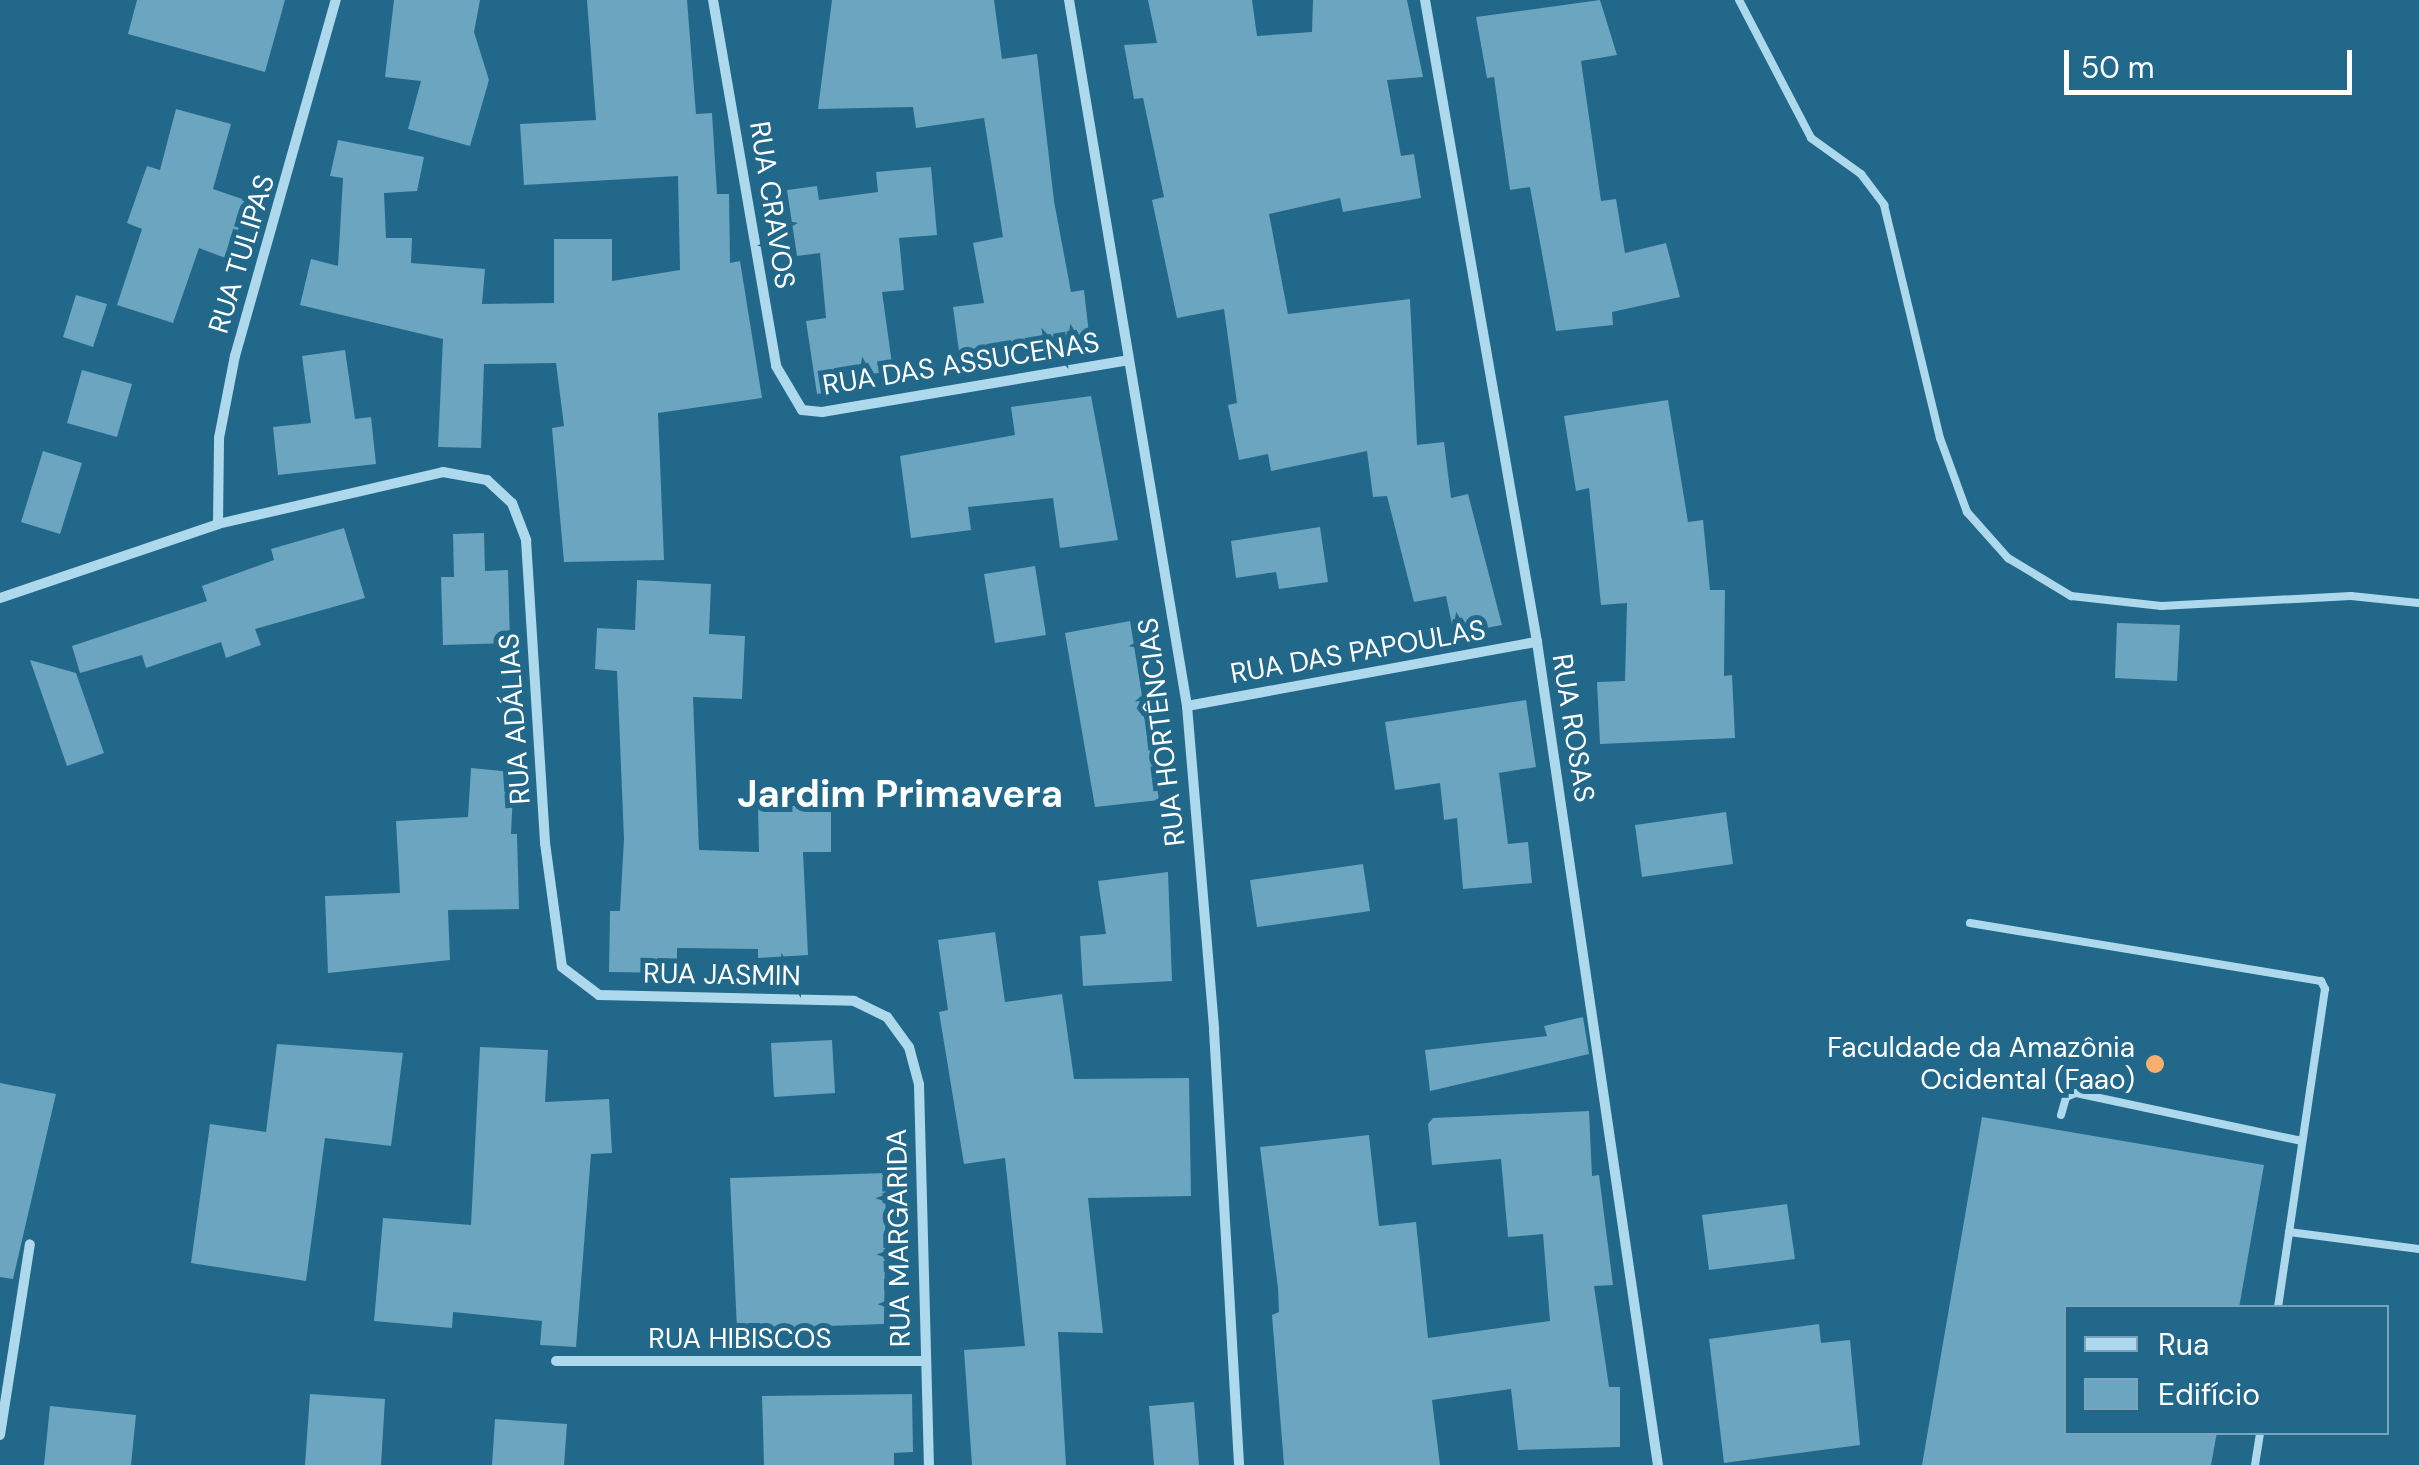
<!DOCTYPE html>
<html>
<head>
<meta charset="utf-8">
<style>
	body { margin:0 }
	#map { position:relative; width:2419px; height:1465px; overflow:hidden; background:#21688a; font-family:"DM Sans",sans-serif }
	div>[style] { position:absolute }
	.building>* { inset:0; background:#6ba5c0 }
	.lane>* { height:8px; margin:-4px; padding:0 4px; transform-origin:4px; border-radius:4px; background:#aed8eb }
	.street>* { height:10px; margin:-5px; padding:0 5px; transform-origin:5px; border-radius:5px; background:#aed8eb }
	.dots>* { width:28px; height:28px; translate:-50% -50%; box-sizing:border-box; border:5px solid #21688a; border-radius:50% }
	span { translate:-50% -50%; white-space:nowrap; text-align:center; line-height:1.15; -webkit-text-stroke:10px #21688a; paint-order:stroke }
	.street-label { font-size:28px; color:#fff }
	.poi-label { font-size:28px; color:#fff }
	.right { translate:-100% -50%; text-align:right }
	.district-label { font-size:38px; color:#fff; font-weight:700 }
	.legend { position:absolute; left:2064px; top:1305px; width:325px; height:130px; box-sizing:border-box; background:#21688a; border:2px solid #7aa4b9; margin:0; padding:12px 18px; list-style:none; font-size:30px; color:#fff }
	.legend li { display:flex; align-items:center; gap:20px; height:50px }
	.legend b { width:50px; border:2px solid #7aa4b9 }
	.scale { position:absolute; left:2064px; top:50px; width:288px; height:45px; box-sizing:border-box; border:5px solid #fff; border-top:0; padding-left:12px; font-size:30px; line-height:35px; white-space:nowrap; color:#fff; -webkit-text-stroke:8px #21688a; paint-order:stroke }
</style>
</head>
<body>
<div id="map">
	<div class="building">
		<i style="clip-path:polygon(137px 0,285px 0,265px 72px,128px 34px)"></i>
		<i style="clip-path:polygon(394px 0,480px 0,474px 32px,489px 80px,470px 146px,408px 129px,421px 81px,385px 77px)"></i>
		<i style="clip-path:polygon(587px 0,687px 0,696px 114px,712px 113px,717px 194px,729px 194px,730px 263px,740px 261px,762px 398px,658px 413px,664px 560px,564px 562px,552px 428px,564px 426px,556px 363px,484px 364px,481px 448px,438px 447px,443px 339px,300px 305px,311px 259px,338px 266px,343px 178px,330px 176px,338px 140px,424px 157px,417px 191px,384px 193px,386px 238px,412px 238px,411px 263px,485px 269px,482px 304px,554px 303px,554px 239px,612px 239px,612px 281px,680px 270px,678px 176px,524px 185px,520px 124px,596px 120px)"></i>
		<i style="clip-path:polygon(832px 0,994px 0,1002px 59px,1037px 54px,1054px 201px,1071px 292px,1084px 290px,1089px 334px,959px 351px,953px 307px,984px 303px,973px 243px,1003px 237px,984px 118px,916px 128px,913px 107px,818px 109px)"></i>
		<i style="clip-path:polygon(1148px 0,1252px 0,1257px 36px,1312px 32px,1313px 0,1407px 0,1423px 77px,1387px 80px,1401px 156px,1414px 154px,1421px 198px,1343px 212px,1340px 198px,1269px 214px,1288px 314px,1410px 299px,1417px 445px,1444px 442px,1451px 498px,1468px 494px,1502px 625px,1454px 634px,1446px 596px,1414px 602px,1387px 496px,1373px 497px,1367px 451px,1271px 471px,1268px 454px,1239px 460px,1228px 405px,1237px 403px,1224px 309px,1177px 318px,1152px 200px,1164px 197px,1143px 98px,1134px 99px,1124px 45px,1157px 43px)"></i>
		<i style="clip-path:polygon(1600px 0,1617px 55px,1581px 61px,1601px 201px,1616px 199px,1625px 253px,1666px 243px,1680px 297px,1612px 312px,1613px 325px,1556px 331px,1530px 187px,1510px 190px,1494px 77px,1487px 78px,1476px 17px)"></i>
		<i style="clip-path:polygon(176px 109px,231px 124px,213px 189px,248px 201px,228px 259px,199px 248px,173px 323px,117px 305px,142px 229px,127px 223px,147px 166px,160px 170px)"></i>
		<i style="clip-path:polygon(931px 167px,937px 235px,899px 238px,904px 290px,882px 292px,893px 371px,864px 375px,866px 387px,817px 394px,806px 321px,826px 318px,820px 253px,797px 256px,787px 190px,817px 186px,819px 200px,878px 192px,876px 172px)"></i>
		<i style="clip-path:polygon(76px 295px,107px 304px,93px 347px,63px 337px)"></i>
		<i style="clip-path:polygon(345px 350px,355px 419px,371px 417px,376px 464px,278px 475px,273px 427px,311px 423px,302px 356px)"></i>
		<i style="clip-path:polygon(82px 370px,132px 384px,117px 437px,67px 423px)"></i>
		<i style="clip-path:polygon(1091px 396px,1118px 540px,1060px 548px,1053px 498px,968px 507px,971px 530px,911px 538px,900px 456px,1015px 435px,1011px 407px)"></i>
		<i style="clip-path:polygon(1668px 400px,1688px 522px,1703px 520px,1710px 590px,1725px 590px,1724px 676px,1732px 675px,1735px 738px,1600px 744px,1597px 682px,1625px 681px,1627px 603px,1601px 605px,1589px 488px,1576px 491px,1564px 416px)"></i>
		<i style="clip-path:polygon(43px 451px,82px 463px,60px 534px,21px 522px)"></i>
		<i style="clip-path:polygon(1320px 527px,1328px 582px,1279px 589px,1276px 572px,1236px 578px,1231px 541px)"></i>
		<i style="clip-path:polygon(344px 528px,365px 598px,255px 629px,261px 645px,226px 658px,221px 642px,146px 668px,142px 655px,80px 673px,72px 646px,207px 601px,202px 586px,274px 560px,271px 549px)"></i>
		<i style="clip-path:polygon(484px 533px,485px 571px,508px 570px,510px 643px,443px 645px,441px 577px,454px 577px,453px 534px)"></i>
		<i style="clip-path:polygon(1035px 566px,1046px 635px,995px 643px,984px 574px)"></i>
		<i style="clip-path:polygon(637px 580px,711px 584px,709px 634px,745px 636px,742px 699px,693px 697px,699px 850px,759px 852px,758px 806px,831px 806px,831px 852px,803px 852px,808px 955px,758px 958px,758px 949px,677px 948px,677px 973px,609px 972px,610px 911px,620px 911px,624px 839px,617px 671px,595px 669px,597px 628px,635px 630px)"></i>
		<i style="clip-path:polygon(1130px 621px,1159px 800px,1095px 807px,1065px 633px)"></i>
		<i style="clip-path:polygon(2117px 623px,2180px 625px,2177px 681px,2115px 678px)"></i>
		<i style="clip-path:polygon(30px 660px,76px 673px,104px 753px,67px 766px)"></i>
		<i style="clip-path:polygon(1526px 700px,1536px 767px,1499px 773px,1508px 844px,1528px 842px,1532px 883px,1463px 889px,1457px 818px,1444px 820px,1440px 783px,1395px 790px,1385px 722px)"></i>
		<i style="clip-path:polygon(471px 768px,514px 772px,511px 834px,517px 834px,519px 909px,448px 910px,450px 960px,328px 973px,325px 896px,400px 893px,396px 821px,468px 817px)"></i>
		<i style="clip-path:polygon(1726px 812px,1733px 864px,1642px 877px,1635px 825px)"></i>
		<i style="clip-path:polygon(1363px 864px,1370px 911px,1257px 927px,1250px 880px)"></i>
		<i style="clip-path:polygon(1168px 872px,1172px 981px,1083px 986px,1080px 936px,1106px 934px,1098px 881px)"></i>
		<i style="clip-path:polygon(995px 932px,1005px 1002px,1062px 994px,1074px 1079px,1189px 1078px,1191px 1196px,1088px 1198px,1103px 1333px,1058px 1332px,1066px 1465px,972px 1465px,964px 1350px,1025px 1346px,1005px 1158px,964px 1164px,939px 1012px,948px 1010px,938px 940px)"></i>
		<i style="clip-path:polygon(1583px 1017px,1589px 1054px,1430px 1091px,1425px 1050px,1547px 1036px,1544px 1026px)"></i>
		<i style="clip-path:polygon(832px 1040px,835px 1093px,774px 1097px,771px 1043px)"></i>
		<i style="clip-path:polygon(277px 1044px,403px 1053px,391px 1146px,325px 1138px,306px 1281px,191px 1263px,210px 1124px,266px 1132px)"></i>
		<i style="clip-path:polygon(480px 1047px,548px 1050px,545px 1102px,609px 1099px,612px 1153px,591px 1154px,576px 1347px,540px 1345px,542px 1321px,453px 1312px,452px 1328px,374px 1321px,383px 1218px,471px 1225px)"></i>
		<i style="clip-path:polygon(0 1083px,56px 1094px,13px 1279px,0 1277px)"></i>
		<i style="clip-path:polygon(1589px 1111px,1592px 1176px,1599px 1175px,1613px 1285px,1594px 1286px,1609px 1387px,1620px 1387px,1620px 1447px,1518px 1450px,1511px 1389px,1432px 1400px,1440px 1465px,1284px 1465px,1272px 1315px,1279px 1312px,1278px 1288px,1260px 1147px,1369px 1135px,1379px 1226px,1416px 1222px,1428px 1338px,1550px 1321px,1543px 1234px,1508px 1237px,1501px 1159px,1432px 1165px,1428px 1124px,1433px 1118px)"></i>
		<i style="clip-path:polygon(1982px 1117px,2264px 1165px,2239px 1308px,2066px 1308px,2066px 1432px,2217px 1432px,2211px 1465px,1922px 1465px)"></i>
		<i style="clip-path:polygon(886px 1173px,884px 1324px,737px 1329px,730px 1178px)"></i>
		<i style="clip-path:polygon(1787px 1204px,1795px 1259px,1709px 1270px,1702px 1215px)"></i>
		<i style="clip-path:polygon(1819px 1324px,1821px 1343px,1850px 1340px,1860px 1445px,1724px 1463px,1709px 1339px)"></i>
		<i style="clip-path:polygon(310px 1394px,385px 1399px,381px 1465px,305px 1465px)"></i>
		<i style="clip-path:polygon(912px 1394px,913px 1452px,894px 1453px,894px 1465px,764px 1465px,762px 1396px)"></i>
		<i style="clip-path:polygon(1194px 1402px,1199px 1465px,1154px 1465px,1149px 1406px)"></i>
		<i style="clip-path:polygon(50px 1406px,136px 1415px,131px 1465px,44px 1465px)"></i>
		<i style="clip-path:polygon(495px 1419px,567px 1424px,564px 1465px,492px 1465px)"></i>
	</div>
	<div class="lane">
		<i style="left:1739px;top:0;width:156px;rotate:62.4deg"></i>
		<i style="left:1811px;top:138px;width:62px;rotate:35.8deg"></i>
		<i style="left:1861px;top:174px;width:39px;rotate:53deg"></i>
		<i style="left:1884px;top:205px;width:240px;rotate:76.5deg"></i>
		<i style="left:1940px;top:438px;width:79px;rotate:70deg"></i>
		<i style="left:1967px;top:512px;width:62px;rotate:48.3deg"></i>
		<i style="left:2008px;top:558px;width:74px;rotate:31.1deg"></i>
		<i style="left:2071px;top:596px;width:91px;rotate:6.3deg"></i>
		<i style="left:2161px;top:606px;width:190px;rotate:-3deg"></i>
		<i style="left:2351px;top:596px;width:68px;rotate:5.9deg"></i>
		<i style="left:1970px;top:923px;width:356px;rotate:9.4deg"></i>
		<i style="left:2321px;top:981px;width:9px;rotate:63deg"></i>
		<i style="left:2325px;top:989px;width:322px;rotate:98.4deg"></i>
		<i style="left:2061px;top:1115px;width:19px;rotate:-74deg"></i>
		<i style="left:2066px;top:1097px;width:11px;rotate:-22deg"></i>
		<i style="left:2076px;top:1093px;width:231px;rotate:12deg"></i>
		<i style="left:2289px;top:1232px;width:131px;rotate:7.5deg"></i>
		<i style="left:2255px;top:1465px;width:33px;rotate:-81deg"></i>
	</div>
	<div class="street">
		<i style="left:713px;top:0;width:371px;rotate:80.2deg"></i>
		<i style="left:776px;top:366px;width:51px;rotate:59.4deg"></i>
		<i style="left:802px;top:410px;width:20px;rotate:6deg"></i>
		<i style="left:822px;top:412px;width:310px;rotate:-9.6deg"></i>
		<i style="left:1069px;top:0;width:716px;rotate:80.51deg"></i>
		<i style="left:1187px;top:706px;width:325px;rotate:85.2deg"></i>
		<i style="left:1214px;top:1030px;width:436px;rotate:86.7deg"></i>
		<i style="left:1425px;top:0;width:652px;rotate:80.1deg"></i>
		<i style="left:1537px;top:642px;width:832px;rotate:81.64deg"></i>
		<i style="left:218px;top:524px;width:86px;rotate:-89.3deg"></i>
		<i style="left:219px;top:438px;width:84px;rotate:-79deg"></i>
		<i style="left:235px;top:356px;width:370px;rotate:-74.2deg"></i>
		<i style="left:0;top:598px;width:230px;rotate:-18.7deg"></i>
		<i style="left:218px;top:524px;width:231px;rotate:-13deg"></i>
		<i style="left:443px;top:472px;width:45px;rotate:10.3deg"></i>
		<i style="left:487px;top:480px;width:34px;rotate:43deg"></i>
		<i style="left:512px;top:503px;width:40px;rotate:69deg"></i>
		<i style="left:526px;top:540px;width:304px;rotate:86.4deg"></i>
		<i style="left:545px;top:843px;width:125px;rotate:82.2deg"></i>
		<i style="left:562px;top:967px;width:46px;rotate:37.1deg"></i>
		<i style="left:599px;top:995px;width:255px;rotate:1.3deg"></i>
		<i style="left:854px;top:1001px;width:37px;rotate:26deg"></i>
		<i style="left:887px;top:1017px;width:37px;rotate:54deg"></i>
		<i style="left:909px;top:1047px;width:39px;rotate:75deg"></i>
		<i style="left:919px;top:1085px;width:380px;rotate:88.5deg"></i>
		<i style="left:1187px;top:706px;width:356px;rotate:-10.4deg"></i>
		<i style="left:556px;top:1361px;width:368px"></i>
		<i style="left:0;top:1435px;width:193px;rotate:-81.1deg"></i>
	</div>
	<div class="dots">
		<i style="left:2155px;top:1064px;background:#f7af6f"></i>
	</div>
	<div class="street-label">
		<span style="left:772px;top:205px;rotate:81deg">RUA CRAVOS</span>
		<span style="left:242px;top:254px;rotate:-73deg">RUA TULIPAS</span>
		<span style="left:961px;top:364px;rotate:-9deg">RUA DAS ASSUCENAS</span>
		<span style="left:1358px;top:652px;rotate:-10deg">RUA DAS PAPOULAS</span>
		<span style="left:515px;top:719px;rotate:-94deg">RUA ADÁLIAS</span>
		<span style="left:1573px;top:728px;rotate:81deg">RUA ROSAS</span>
		<span style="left:1162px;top:732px;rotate:-97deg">RUA HORTÊNCIAS</span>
		<span style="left:722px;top:975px;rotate:1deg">RUA JASMIN</span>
		<span style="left:899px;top:1238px;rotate:-91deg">RUA MARGARIDA</span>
		<span style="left:740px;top:1339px">RUA HIBISCOS</span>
	</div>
	<div class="poi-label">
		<span class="right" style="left:2135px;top:1064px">Faculdade da Amazônia<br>Ocidental (Faao)</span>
	</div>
	<div class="district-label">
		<span style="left:900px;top:795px">Jardim Primavera</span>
	</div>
	<ul class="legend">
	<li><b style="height:12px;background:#aed8eb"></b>Rua</li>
	<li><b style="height:28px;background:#6ba5c0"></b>Edifício</li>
	</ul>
	<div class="scale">50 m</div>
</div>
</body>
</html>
